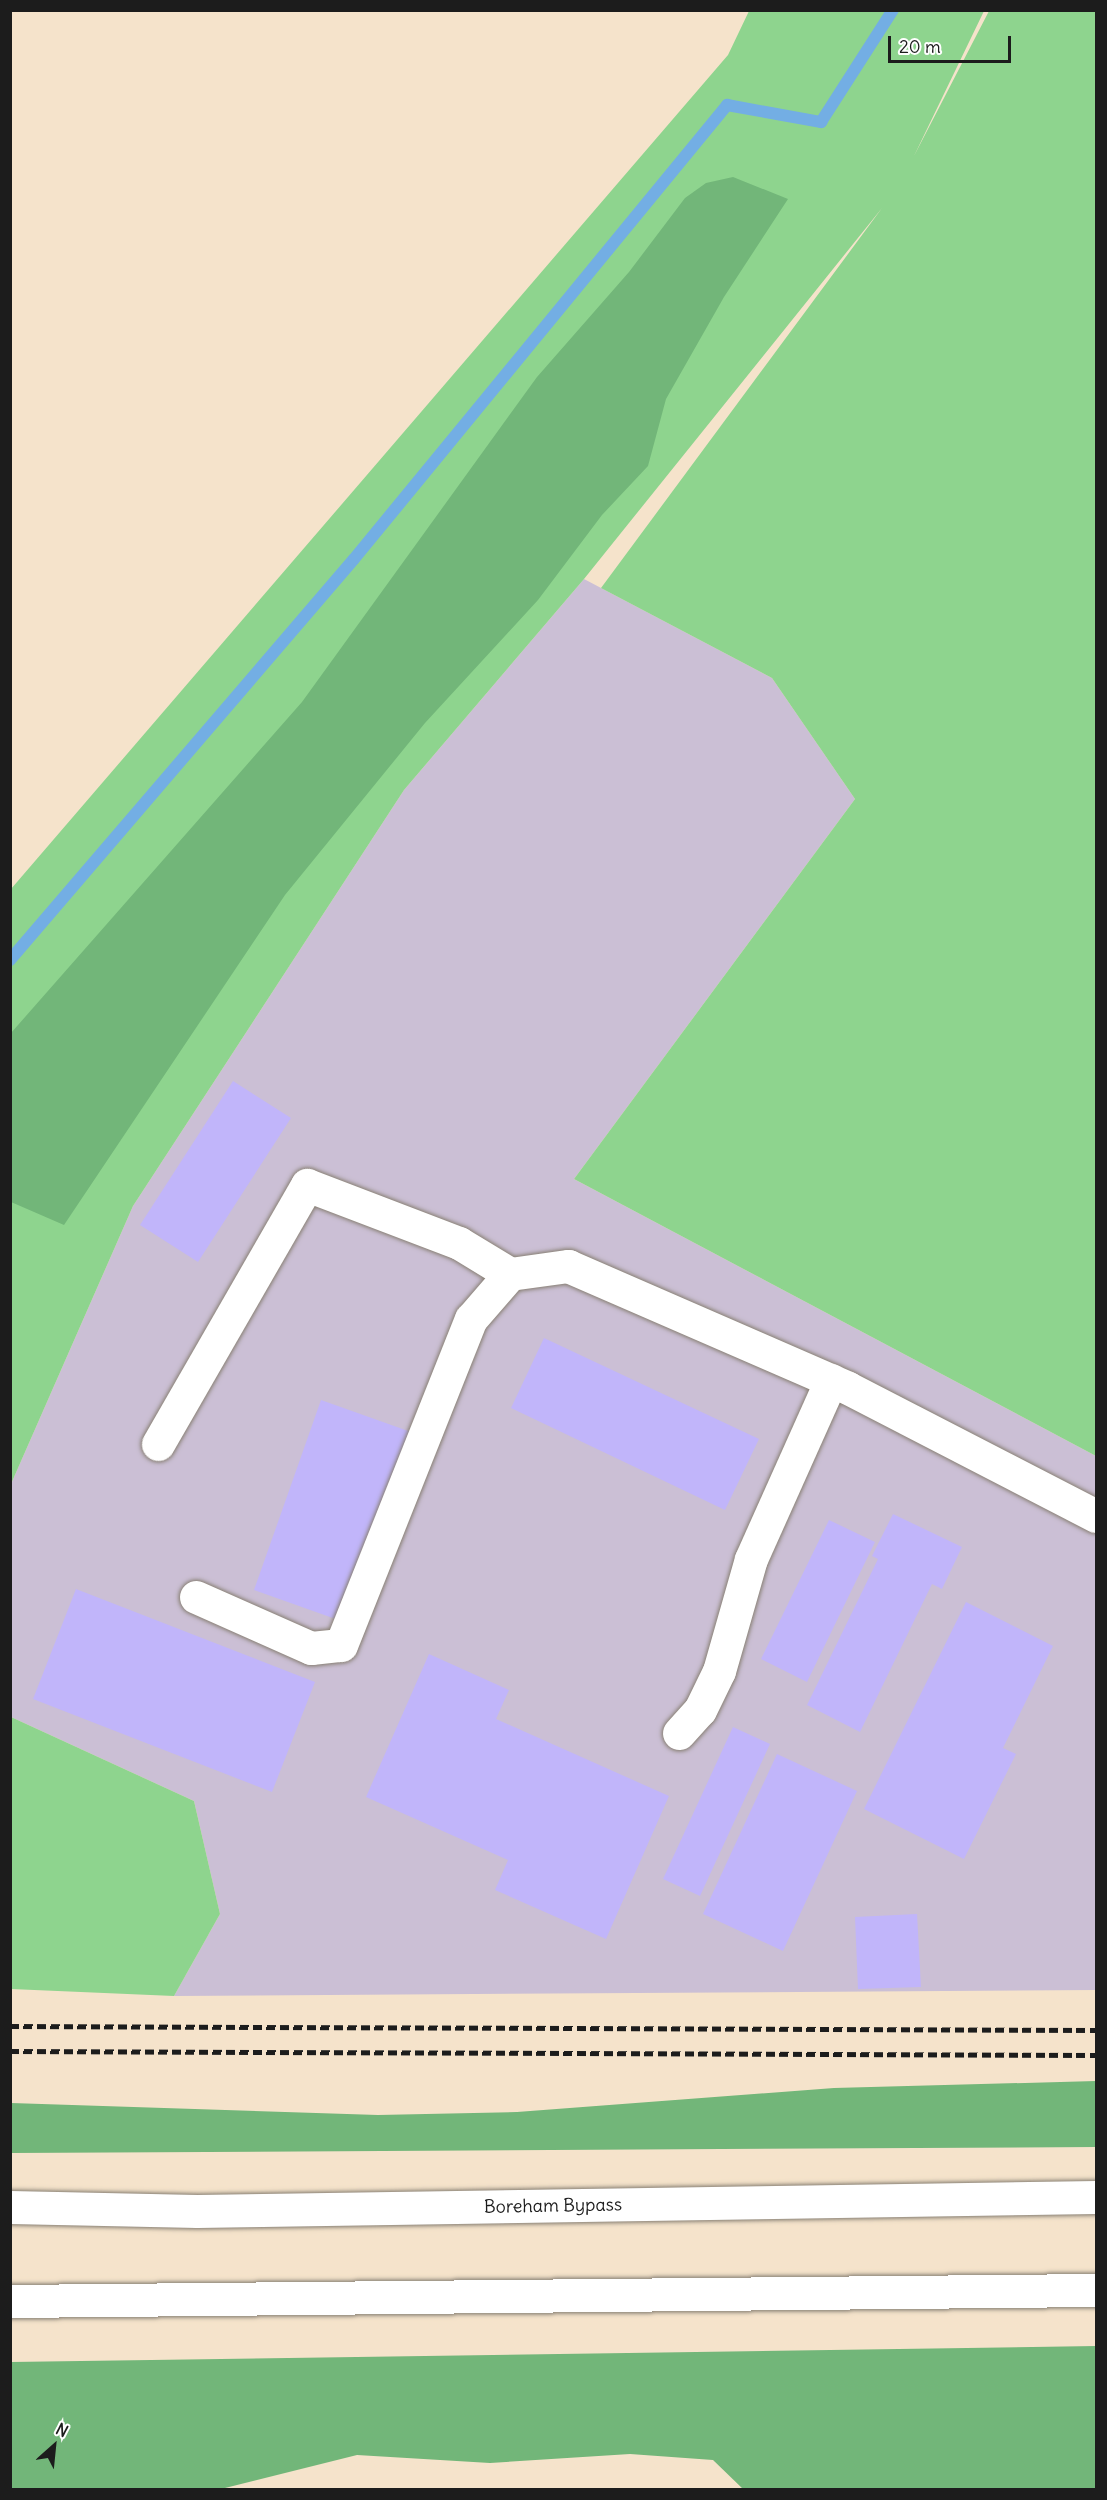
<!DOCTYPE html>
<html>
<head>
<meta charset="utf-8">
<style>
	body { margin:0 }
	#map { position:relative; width:1107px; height:2500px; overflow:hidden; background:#f5e3cb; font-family:Delius,sans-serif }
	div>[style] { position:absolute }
	.industrial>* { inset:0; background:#cbbfd5 }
	.green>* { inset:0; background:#8ed48e }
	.forest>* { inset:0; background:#72b679 }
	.stream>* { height:12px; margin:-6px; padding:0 6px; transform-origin:6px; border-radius:6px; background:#73aee4 }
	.building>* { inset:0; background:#c1b5fa }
	.roads { filter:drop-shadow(0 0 2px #888074) drop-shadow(0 0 2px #888074) }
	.minor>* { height:33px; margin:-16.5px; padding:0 16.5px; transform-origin:16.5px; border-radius:16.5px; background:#fff }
	.highway>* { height:33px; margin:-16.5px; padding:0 16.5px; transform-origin:16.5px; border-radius:16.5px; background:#fff }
	.rail>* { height:4.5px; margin-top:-2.25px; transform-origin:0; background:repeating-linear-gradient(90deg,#1c1c1c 0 9px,transparent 0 13.5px) }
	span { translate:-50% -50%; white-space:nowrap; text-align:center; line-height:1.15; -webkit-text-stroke:5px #fff; paint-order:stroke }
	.street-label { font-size:18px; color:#1c1c1c }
	.frame { position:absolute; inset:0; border:12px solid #1c1c1c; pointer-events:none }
	.north { position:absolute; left:24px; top:2416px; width:60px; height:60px; -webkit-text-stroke:4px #fff; paint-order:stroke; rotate:27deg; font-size:16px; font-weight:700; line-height:24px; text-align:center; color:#1c1c1c }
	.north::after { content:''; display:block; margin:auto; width:21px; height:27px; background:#1c1c1c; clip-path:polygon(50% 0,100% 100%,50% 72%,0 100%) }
	.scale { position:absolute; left:888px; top:36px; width:123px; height:27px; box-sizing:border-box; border:3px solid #1c1c1c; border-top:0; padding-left:8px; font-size:18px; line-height:21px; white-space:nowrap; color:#1c1c1c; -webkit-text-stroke:4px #fff; paint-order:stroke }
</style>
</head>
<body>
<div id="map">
	<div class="industrial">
		<i style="clip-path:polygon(584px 579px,772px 678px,855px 799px,574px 1179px,1096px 1456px,1096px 1990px,174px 1996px,220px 1914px,194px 1801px,11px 1717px,11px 1484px,133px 1206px,404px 790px)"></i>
	</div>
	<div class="green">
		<i style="clip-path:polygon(749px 11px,984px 11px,914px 156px,989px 11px,1096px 11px,1096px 1456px,574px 1179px,855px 799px,772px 678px,601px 588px,882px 208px,584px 579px,404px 790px,133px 1206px,11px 1484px,11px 889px,728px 55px)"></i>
		<i style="clip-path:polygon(11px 1717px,194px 1801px,220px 1914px,174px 1996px,11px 1989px)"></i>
	</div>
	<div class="forest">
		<i style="clip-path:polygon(733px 177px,788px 199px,724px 297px,666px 399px,648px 466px,602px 515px,538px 600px,425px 723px,285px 895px,64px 1225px,11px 1202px,11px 1033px,302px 702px,537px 377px,629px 272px,685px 198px,706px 183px)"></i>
		<i style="clip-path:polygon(1096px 2081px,1096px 2147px,11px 2153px,11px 2103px,378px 2115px,517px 2112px,834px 2088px)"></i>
		<i style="clip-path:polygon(1096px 2346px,1096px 2489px,743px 2489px,713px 2460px,630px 2454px,490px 2463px,357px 2455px,221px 2489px,11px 2489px,11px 2362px)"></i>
	</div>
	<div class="stream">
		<i style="left:10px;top:960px;width:528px;rotate:-49.38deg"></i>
		<i style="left:354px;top:559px;width:588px;rotate:-50.59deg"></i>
		<i style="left:727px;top:105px;width:96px;rotate:10.3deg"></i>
		<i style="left:821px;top:122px;width:133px;rotate:-57.3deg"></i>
	</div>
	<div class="building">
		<i style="clip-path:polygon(233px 1081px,291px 1118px,198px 1262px,140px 1225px)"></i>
		<i style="clip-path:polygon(544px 1338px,759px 1439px,725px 1510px,511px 1408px)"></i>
		<i style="clip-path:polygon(321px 1400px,411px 1432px,344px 1622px,254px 1590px)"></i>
		<i style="clip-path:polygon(893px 1514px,962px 1547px,942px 1589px,932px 1584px,860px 1732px,807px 1705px,878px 1559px,872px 1556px)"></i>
		<i style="clip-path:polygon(829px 1520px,875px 1542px,807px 1682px,761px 1659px)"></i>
		<i style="clip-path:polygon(76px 1589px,315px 1682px,272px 1792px,33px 1699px)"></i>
		<i style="clip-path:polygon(966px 1602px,1053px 1646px,1003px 1748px,1016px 1754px,964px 1859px,864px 1809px)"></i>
		<i style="clip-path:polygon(429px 1654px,509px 1690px,496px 1719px,669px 1796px,606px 1939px,495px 1890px,508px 1860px,366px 1797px)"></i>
		<i style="clip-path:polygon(733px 1727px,770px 1744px,700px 1896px,663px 1879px)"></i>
		<i style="clip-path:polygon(777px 1754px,857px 1791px,783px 1951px,703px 1914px)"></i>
		<i style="clip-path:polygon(917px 1914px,921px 1987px,858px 1989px,855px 1917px)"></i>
	</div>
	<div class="roads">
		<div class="minor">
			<i style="left:158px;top:1444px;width:299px;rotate:-60.1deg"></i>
			<i style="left:307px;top:1185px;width:163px;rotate:20.9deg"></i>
			<i style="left:459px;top:1243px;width:60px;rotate:31.3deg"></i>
			<i style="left:196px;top:1597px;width:126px;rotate:23.9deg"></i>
			<i style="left:311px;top:1648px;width:30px;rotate:-6deg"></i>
			<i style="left:341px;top:1645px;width:351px;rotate:-68.3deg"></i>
			<i style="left:471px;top:1319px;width:60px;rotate:-49.1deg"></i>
			<i style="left:510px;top:1274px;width:59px;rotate:-7.9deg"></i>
			<i style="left:568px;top:1266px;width:305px;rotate:23.5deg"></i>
			<i style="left:848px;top:1388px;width:279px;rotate:27.3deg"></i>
			<i style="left:679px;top:1733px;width:31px;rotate:-48deg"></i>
			<i style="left:700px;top:1710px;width:43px;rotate:-64deg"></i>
			<i style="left:719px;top:1671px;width:116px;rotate:-74.1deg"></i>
			<i style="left:751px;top:1559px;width:196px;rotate:-65.9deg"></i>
		</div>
		<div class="highway">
			<i style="left:10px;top:2207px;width:187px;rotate:1.2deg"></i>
			<i style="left:197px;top:2211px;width:899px;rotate:-0.89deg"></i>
			<i style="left:10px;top:2301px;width:1086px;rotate:-0.58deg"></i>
		</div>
	</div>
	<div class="rail">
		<i style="left:10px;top:2026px;width:1086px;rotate:0.21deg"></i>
		<i style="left:10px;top:2051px;width:1086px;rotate:0.21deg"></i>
	</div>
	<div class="street-label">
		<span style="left:553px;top:2206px;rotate:-1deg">Boreham Bypass</span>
	</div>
	<div class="frame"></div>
	<div class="north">N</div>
	<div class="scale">20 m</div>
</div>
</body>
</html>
